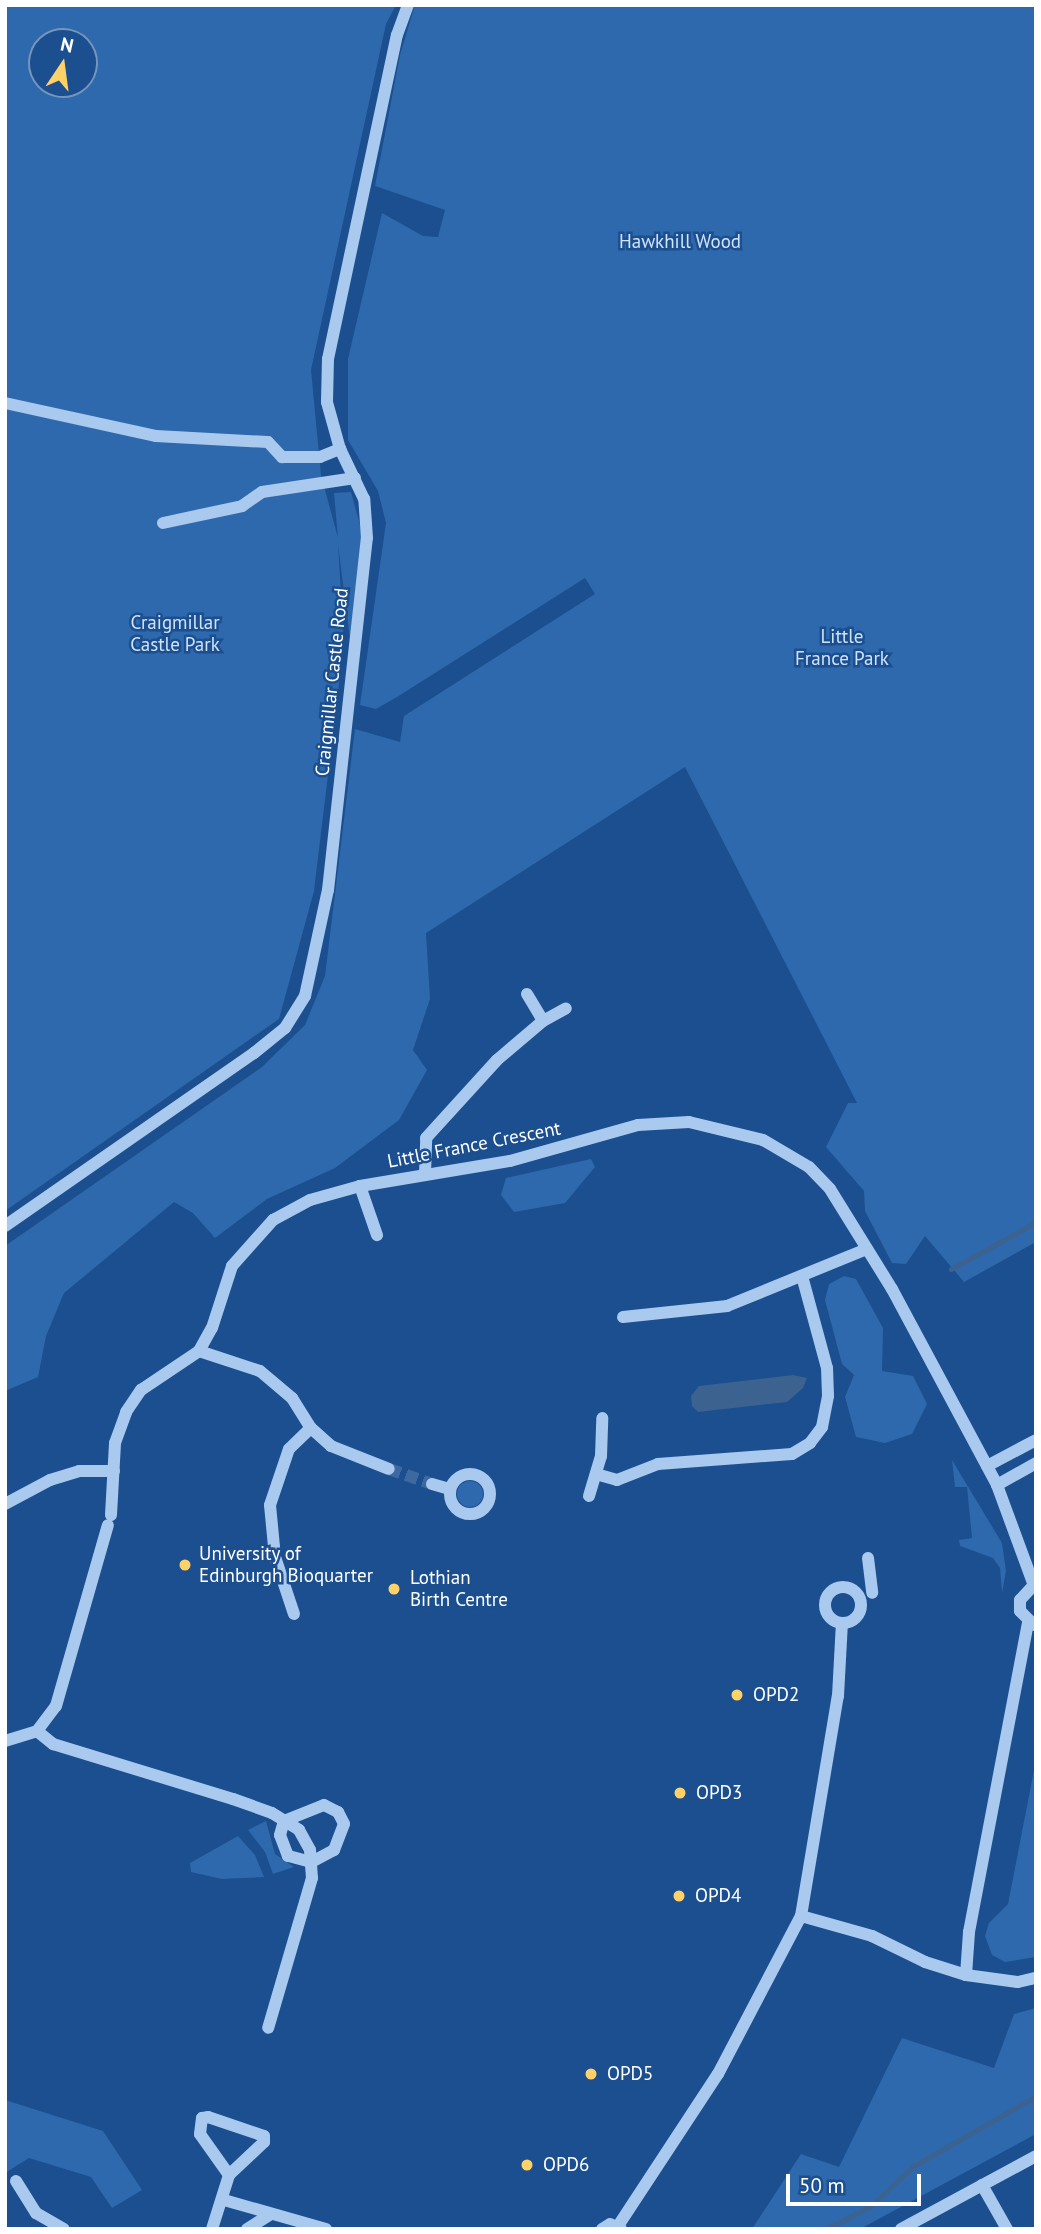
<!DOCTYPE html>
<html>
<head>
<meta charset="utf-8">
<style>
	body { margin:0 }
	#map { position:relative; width:1041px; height:2234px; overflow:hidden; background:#1b4f8f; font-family:"PT Sans",sans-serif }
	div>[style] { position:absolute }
	.green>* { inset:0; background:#2e69ad }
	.round { border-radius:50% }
	.water>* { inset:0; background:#3c6290 }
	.stream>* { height:5px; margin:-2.5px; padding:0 2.5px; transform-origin:2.5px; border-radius:2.5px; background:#3c6290 }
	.minor-tunnel>* { height:12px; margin-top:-6px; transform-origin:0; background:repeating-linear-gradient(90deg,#3d69a0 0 12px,transparent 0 18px) }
	.minor>* { height:12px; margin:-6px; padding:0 6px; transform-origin:6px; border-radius:6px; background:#a9c9ee }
	.minor>.ring { margin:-6px; padding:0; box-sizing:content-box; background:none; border:12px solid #a9c9ee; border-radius:50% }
	.dots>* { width:19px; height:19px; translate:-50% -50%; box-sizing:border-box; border:4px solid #1b4f8f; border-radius:50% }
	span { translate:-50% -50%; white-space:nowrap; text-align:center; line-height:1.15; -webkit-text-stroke:5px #1b4f8f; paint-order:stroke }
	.park-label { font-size:19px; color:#cfe3fa }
	.street-label { font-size:19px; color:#fff }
	.poi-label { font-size:19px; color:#fff }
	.left { translate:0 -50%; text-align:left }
	.frame { position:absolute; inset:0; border:7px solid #fff; pointer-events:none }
	.north { position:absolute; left:28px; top:28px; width:70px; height:70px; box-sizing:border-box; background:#1b4f8f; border:2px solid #7695bc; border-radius:50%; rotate:13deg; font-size:19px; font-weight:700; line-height:28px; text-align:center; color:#fff }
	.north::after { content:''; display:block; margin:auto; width:24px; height:32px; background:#ffd166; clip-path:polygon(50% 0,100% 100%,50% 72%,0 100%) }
	.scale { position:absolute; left:786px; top:2174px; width:135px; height:32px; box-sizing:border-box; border:4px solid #fff; border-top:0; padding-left:9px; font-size:21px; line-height:24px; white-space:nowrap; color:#fff; -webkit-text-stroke:5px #1b4f8f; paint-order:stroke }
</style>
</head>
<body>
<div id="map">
	<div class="green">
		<i style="clip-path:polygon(evenodd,5px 5px,396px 5px,386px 24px,311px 370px,321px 475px,338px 538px,334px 493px,351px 492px,362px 532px,350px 640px,338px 544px,344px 642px,314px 891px,279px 1019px,5px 1211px,5px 5px,42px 42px,84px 42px,84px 84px,42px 84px,42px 42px)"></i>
		<i style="clip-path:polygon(415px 5px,1036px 5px,1036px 1242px,964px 1282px,925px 1236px,906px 1264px,892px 1263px,865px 1211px,864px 1191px,826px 1147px,848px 1103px,857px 1103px,685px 767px,426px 933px,430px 999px,413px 1050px,427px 1070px,399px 1120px,335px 1168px,267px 1199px,215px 1238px,193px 1213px,174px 1202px,64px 1293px,46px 1336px,38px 1377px,5px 1391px,5px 1246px,262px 1067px,305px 1025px,325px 976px,355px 729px,400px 742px,404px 716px,595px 594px,585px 578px,397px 697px,376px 709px,360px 705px,386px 523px,378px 491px,348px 440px,348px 359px,382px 213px,423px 236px,438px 237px,445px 210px,375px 186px,400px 55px)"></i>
		<i style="clip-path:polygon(591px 1159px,595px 1167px,565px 1203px,514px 1212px,501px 1195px,506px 1178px)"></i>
		<i style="clip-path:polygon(844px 1276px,856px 1279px,883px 1328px,882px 1371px,913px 1376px,927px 1404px,912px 1434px,885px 1443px,856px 1437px,845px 1397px,854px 1375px,842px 1364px,825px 1300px,829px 1284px)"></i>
		<i style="clip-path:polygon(952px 1460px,1002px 1543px,1006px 1571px,1002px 1593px,1000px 1568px,993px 1558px,960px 1546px,959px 1540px,972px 1538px,967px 1487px,955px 1487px)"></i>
		<i class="round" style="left:457px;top:1481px;width:26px;height:26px"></i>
		<i style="clip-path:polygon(1036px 1760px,1036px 1957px,1005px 1962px,992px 1955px,985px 1936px,989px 1923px,1008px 1904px)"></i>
		<i style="clip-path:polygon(266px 1821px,275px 1854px,294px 1867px,273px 1874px,265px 1852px,248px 1830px)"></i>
		<i style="clip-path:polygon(238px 1836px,255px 1855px,264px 1877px,222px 1879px,191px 1872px,190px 1863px)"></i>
		<i style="clip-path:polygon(1036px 2008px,1036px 2134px,860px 2229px,752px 2229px,801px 2154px,839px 2167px,902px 2038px,994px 2068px,1014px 2014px)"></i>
		<i style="clip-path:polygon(5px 2100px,103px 2131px,142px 2190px,112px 2208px,91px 2177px,29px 2158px,5px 2173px)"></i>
	</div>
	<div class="water">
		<i style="clip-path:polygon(793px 1375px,807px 1378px,803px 1388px,787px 1402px,698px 1412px,692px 1406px,691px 1396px,699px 1386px)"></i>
	</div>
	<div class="stream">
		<i style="left:951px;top:1269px;width:97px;rotate:-28.9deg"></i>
		<i style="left:826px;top:2229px;width:51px;rotate:-27.1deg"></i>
		<i style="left:871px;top:2206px;width:57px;rotate:-43.6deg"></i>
		<i style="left:912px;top:2167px;width:143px;rotate:-29.8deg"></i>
	</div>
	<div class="minor-tunnel">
		<i style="left:389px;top:1469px;width:46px;rotate:19.2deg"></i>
	</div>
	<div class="minor">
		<i style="left:5px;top:403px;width:155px;rotate:12.3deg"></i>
		<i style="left:156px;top:436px;width:112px;rotate:3.1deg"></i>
		<i style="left:268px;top:442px;width:21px;rotate:47deg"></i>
		<i style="left:282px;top:457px;width:38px"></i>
		<i style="left:320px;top:457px;width:22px;rotate:-22deg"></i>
		<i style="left:163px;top:523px;width:81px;rotate:-12.1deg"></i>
		<i style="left:242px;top:506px;width:24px;rotate:-35deg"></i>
		<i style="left:262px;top:492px;width:94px;rotate:-8.6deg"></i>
		<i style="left:527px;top:994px;width:31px;rotate:59deg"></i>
		<i style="left:425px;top:1174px;width:36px;rotate:-88deg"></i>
		<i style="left:426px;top:1138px;width:105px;rotate:-47.7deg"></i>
		<i style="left:497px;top:1060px;width:60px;rotate:-40.3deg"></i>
		<i style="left:543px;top:1021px;width:26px;rotate:-29deg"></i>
		<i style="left:360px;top:1186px;width:52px;rotate:70.9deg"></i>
		<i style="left:5px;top:1226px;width:303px;rotate:-34.8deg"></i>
		<i style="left:254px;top:1053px;width:40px;rotate:-39deg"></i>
		<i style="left:285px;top:1028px;width:38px;rotate:-58deg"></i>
		<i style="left:305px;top:996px;width:108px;rotate:-77.8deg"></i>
		<i style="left:328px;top:890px;width:354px;rotate:-83.7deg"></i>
		<i style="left:367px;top:538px;width:39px;rotate:-94deg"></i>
		<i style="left:364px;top:499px;width:55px;rotate:-115.6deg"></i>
		<i style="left:340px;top:449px;width:49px;rotate:-105.5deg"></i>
		<i style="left:327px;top:402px;width:43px;rotate:-88.7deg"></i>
		<i style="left:328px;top:359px;width:331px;rotate:-78deg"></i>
		<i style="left:397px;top:35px;width:32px;rotate:-70deg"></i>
		<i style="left:623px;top:1317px;width:105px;rotate:-6deg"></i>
		<i style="left:727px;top:1306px;width:151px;rotate:-22.2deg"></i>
		<i style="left:199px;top:1351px;width:64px;rotate:18.2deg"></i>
		<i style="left:260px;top:1371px;width:42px;rotate:40.2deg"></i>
		<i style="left:292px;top:1398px;width:36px;rotate:58deg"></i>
		<i style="left:311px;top:1428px;width:27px;rotate:42deg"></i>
		<i style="left:331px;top:1446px;width:62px;rotate:21.6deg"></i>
		<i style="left:987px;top:1466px;width:55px;rotate:-28deg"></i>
		<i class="ring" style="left:450px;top:1474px;width:28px;height:28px"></i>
		<i style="left:596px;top:1474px;width:22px;rotate:16deg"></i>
		<i style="left:617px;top:1480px;width:44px;rotate:-21.3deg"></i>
		<i style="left:658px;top:1464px;width:134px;rotate:-4.3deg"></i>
		<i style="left:792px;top:1454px;width:21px;rotate:-31deg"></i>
		<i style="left:810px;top:1443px;width:20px;rotate:-53deg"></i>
		<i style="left:822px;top:1427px;width:32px;rotate:-79deg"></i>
		<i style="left:828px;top:1396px;width:28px;rotate:-92deg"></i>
		<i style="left:827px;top:1368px;width:95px;rotate:-105.2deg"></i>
		<i style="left:432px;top:1484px;width:19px;rotate:16deg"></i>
		<i style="left:997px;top:1485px;width:45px;rotate:-29.4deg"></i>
		<i style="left:589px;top:1496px;width:42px;rotate:-73.3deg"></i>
		<i style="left:601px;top:1456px;width:38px;rotate:-88deg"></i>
		<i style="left:5px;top:1504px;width:51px;rotate:-28.1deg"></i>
		<i style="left:50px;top:1480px;width:30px;rotate:-17deg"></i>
		<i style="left:79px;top:1471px;width:35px"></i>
		<i style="left:111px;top:1515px;width:72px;rotate:-86.8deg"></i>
		<i style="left:115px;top:1443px;width:33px;rotate:-70deg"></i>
		<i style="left:126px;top:1412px;width:27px;rotate:-56deg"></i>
		<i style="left:141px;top:1390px;width:70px;rotate:-33.9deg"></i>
		<i style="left:199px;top:1351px;width:26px;rotate:-61deg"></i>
		<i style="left:212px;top:1328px;width:65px;rotate:-72.1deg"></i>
		<i style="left:232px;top:1266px;width:62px;rotate:-48.3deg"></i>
		<i style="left:273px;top:1220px;width:42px;rotate:-28.4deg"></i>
		<i style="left:310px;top:1200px;width:52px;rotate:-15.6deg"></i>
		<i style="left:360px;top:1186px;width:152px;rotate:-9.5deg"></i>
		<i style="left:510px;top:1161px;width:133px;rotate:-15.7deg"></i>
		<i style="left:638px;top:1125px;width:51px;rotate:-3.4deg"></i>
		<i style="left:689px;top:1122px;width:76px;rotate:13.7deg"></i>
		<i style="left:763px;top:1140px;width:53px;rotate:30.4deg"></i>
		<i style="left:809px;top:1167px;width:30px;rotate:46deg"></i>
		<i style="left:830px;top:1189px;width:118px;rotate:58.2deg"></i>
		<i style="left:892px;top:1289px;width:222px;rotate:61.8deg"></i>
		<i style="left:997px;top:1485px;width:104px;rotate:69.8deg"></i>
		<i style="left:868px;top:1558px;width:35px;rotate:83deg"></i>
		<i class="ring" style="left:825px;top:1587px;width:24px;height:24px"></i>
		<i style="left:294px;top:1614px;width:60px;rotate:-108.4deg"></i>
		<i style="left:275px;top:1557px;width:52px;rotate:-95.5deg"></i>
		<i style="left:270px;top:1505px;width:59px;rotate:-71.3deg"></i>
		<i style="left:289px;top:1449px;width:30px;rotate:-44deg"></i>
		<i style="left:1034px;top:1625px;width:20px;rotate:-135deg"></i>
		<i style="left:1020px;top:1611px;width:11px;rotate:-90deg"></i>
		<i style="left:1020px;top:1600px;width:23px;rotate:-47deg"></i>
		<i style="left:37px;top:1731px;width:21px;rotate:39deg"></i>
		<i style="left:53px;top:1744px;width:188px;rotate:17deg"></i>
		<i style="left:233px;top:1799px;width:41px;rotate:19.7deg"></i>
		<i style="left:272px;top:1813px;width:32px;rotate:32deg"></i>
		<i style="left:299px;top:1830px;width:23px;rotate:61deg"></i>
		<i style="left:310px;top:1850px;width:28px;rotate:86deg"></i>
		<i style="left:312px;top:1878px;width:156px;rotate:106.3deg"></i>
		<i style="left:5px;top:1741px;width:34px;rotate:-17deg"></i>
		<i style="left:37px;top:1731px;width:31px;rotate:-53deg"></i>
		<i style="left:56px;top:1706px;width:188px;rotate:-74deg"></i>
		<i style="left:324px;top:1805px;width:16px;rotate:27deg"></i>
		<i style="left:338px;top:1812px;width:13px;rotate:63deg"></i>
		<i style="left:344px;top:1824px;width:28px;rotate:111deg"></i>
		<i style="left:334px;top:1850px;width:26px;rotate:152deg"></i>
		<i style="left:311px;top:1862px;width:24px;rotate:-165deg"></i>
		<i style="left:288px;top:1856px;width:22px;rotate:-111deg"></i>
		<i style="left:280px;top:1835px;width:15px;rotate:-74deg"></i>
		<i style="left:284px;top:1821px;width:43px;rotate:-21.8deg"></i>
		<i style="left:801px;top:1916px;width:74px;rotate:15.7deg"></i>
		<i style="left:872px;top:1936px;width:59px;rotate:26.1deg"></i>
		<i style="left:925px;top:1962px;width:43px;rotate:17.6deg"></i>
		<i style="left:966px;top:1975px;width:52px;rotate:7.7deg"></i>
		<i style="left:1018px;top:1982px;width:18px;rotate:-13deg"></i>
		<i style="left:966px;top:1975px;width:43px;rotate:-86deg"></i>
		<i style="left:969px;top:1932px;width:316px;rotate:-79.2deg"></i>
		<i style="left:208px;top:2117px;width:59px;rotate:18.7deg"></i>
		<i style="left:264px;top:2136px;width:6px;rotate:90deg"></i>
		<i style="left:264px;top:2142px;width:48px;rotate:136.7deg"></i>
		<i style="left:229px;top:2175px;width:50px;rotate:-125.3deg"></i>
		<i style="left:200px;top:2134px;width:16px;rotate:-83deg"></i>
		<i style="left:202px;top:2118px;width:6px;rotate:-9deg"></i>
		<i style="left:16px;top:2181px;width:38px;rotate:58deg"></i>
		<i style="left:36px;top:2213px;width:32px;rotate:30deg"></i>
		<i style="left:982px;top:2185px;width:51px;rotate:60.4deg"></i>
		<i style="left:224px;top:2200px;width:106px;rotate:15.9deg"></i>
		<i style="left:618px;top:2226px;width:182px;rotate:-56.7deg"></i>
		<i style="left:718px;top:2074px;width:178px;rotate:-62.3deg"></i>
		<i style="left:801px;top:1916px;width:223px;rotate:-80.5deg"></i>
		<i style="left:838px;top:1696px;width:73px;rotate:-86.9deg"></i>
		<i style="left:212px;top:2229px;width:57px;rotate:-72.5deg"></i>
		<i style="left:247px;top:2229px;width:28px;rotate:-32deg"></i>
		<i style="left:602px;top:2229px;width:9px;rotate:-32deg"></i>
		<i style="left:610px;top:2224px;width:12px;rotate:24deg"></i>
		<i style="left:901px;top:2229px;width:153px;rotate:-28.4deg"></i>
	</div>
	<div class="dots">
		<i style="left:185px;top:1565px;background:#ffd166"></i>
		<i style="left:394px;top:1589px;background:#ffd166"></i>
		<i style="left:737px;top:1695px;background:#ffd166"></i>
		<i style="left:680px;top:1793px;background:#ffd166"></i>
		<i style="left:679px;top:1896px;background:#ffd166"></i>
		<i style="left:591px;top:2074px;background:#ffd166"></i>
		<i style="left:527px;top:2165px;background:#ffd166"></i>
	</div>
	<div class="park-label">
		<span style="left:680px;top:242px">Hawkhill Wood</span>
		<span style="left:175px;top:634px">Craigmillar<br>Castle Park</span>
		<span style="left:842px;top:648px">Little<br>France Park</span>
	</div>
	<div class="street-label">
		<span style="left:332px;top:682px;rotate:-84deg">Craigmillar Castle Road</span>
		<span style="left:474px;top:1145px;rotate:-11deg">Little France Crescent</span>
	</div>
	<div class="poi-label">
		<span class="left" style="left:199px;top:1565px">University of<br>Edinburgh Bioquarter</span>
		<span class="left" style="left:410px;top:1589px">Lothian<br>Birth Centre</span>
		<span class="left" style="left:753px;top:1695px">OPD2</span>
		<span class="left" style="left:696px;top:1793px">OPD3</span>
		<span class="left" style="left:695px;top:1896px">OPD4</span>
		<span class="left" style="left:607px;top:2074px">OPD5</span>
		<span class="left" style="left:543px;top:2165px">OPD6</span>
	</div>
	<div class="frame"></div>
	<div class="north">N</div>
	<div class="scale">50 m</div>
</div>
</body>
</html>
